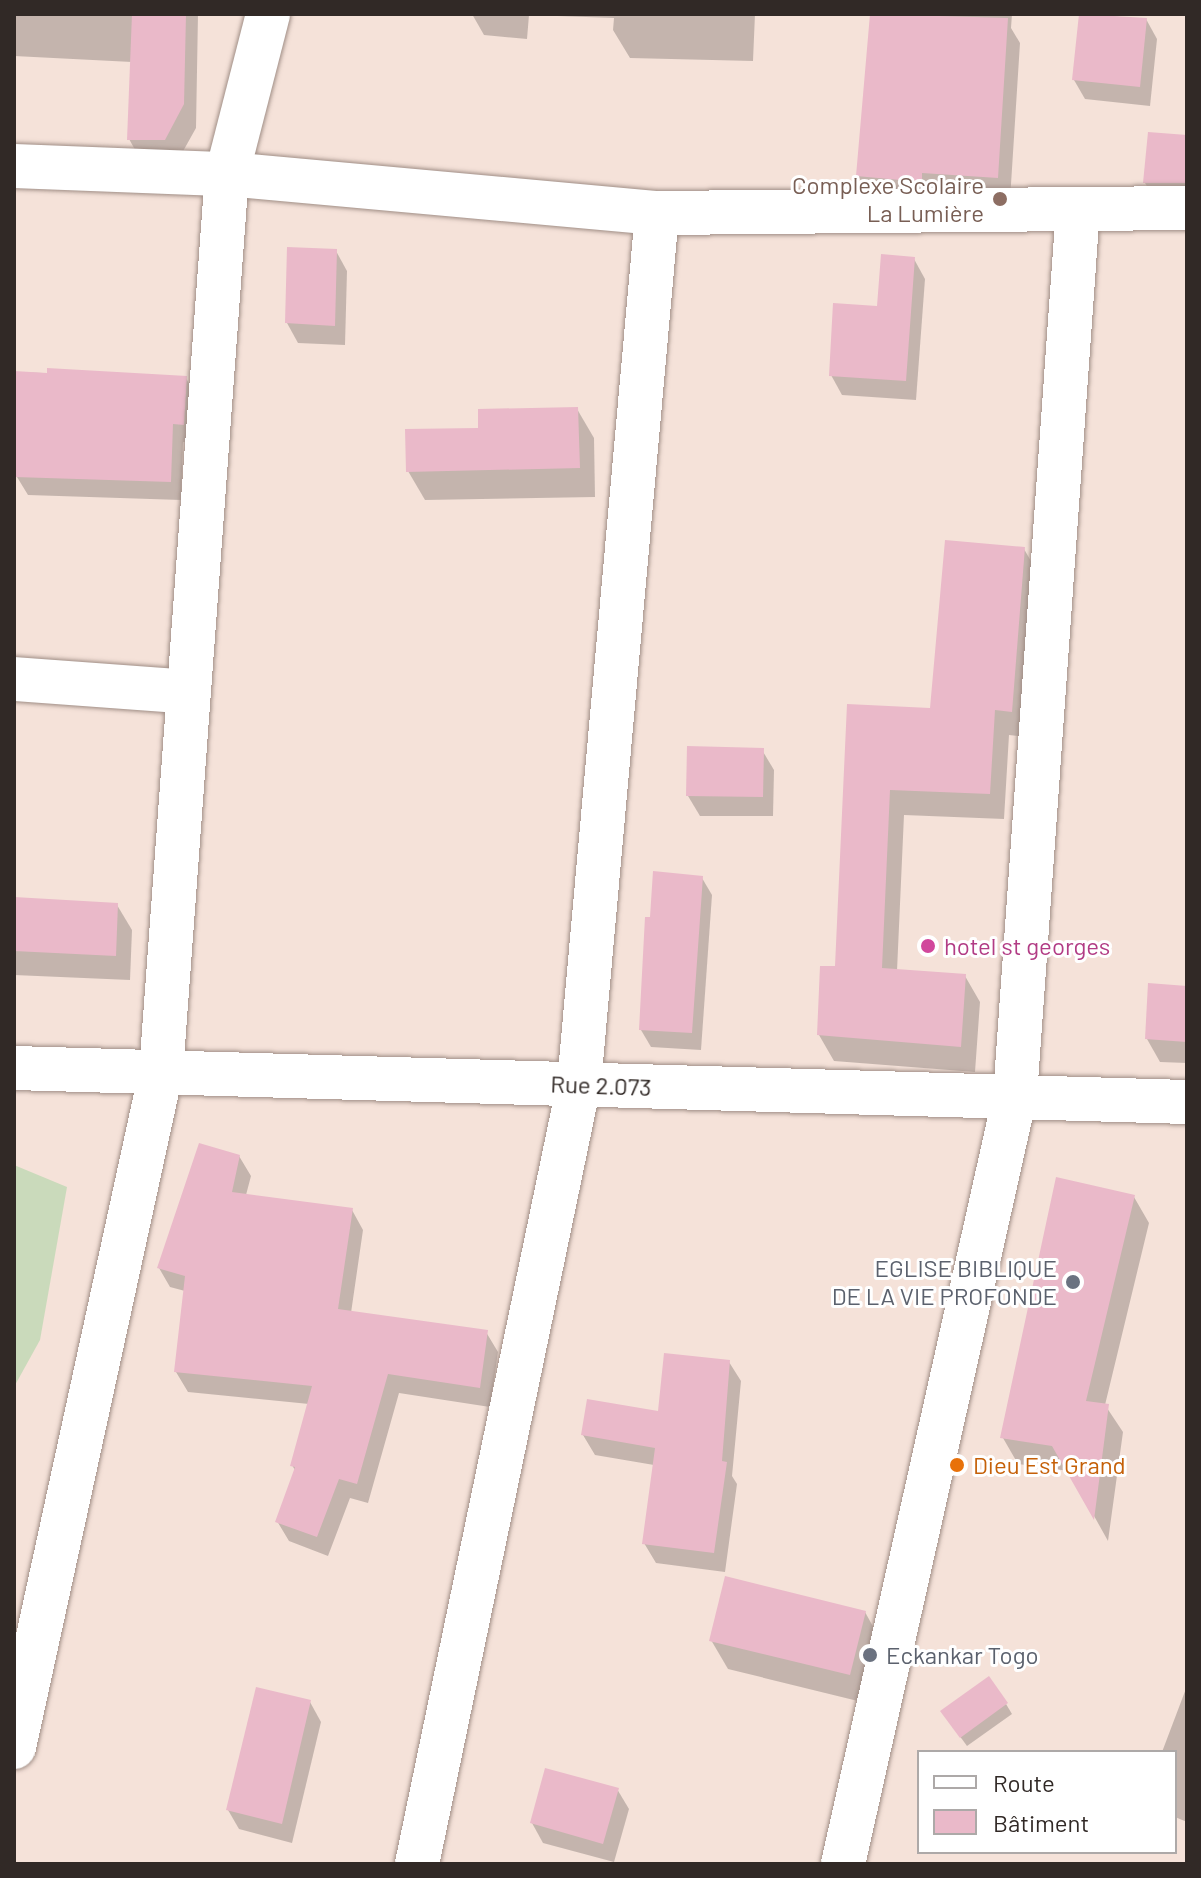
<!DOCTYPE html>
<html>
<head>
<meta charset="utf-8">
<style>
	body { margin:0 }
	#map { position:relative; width:1201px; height:1878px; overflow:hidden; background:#f5e2d9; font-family:Barlow,sans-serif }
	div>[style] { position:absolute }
	.green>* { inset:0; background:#cadabb }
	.shadow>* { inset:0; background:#0003 }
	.building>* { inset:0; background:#eab9c9 }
	.roads { filter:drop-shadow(0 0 2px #a08e86) drop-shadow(0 0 2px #a08e86) }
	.minor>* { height:44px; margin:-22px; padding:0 22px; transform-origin:22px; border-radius:22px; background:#fff }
	.dots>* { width:22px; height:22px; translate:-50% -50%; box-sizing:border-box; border:4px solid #fff; border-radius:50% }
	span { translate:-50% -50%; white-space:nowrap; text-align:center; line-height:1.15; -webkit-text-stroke:6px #fff; paint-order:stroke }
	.education-label { font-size:24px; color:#785e54 }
	.right { translate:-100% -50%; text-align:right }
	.hotel-label { font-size:24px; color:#b23c85 }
	.left { translate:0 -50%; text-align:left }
	.street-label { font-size:24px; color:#312926 }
	.worship-label { font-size:24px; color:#5b616d }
	.food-label { font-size:24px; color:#c56008 }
	.frame { position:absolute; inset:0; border:16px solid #312926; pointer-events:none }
	.legend { position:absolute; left:917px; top:1750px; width:260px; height:104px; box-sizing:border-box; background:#fff; border:2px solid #ada9a8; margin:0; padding:10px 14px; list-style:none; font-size:24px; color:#312926 }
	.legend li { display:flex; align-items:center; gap:16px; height:40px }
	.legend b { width:40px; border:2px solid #ada9a8 }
</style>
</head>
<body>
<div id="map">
	<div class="green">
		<i style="clip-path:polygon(14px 1165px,67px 1187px,40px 1340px,14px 1387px)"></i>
	</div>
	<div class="shadow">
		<i style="clip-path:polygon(14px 14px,198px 14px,196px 128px,177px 162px,142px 162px,129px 139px,132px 62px,14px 56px)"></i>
		<i style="clip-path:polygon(472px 14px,755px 14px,753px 61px,630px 58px,613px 30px,614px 18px,529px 15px,527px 39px,484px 35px)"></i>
		<i style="clip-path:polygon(884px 14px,1012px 14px,1011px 28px,1020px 43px,1010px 200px,872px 199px,858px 176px)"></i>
		<i style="clip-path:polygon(1081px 14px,1146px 19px,1157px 39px,1150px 106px,1085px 99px,1074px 80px)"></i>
		<i style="clip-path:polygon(1187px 137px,1187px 202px,1157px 203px,1145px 183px)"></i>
		<i style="clip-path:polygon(336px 251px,347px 271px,345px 345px,298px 343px,287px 323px)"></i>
		<i style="clip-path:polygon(914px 259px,925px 279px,916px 400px,842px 395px,831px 375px)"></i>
		<i style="clip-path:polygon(14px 372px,186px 378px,196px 397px,193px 442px,183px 442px,181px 500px,28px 495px,17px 477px,18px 450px,14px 449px)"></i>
		<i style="clip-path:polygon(577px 409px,594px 438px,595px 497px,425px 500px,408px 471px,480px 430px)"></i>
		<i style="clip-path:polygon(1024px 549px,1039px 575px,1026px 737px,1009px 735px,1004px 819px,904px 815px,897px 971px,965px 976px,980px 1002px,975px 1072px,834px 1061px,819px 1035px,837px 968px,849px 707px,932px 710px)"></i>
		<i style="clip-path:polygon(762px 750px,774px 770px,773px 816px,700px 816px,688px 796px)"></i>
		<i style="clip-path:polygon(1187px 782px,1187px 822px,1185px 819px)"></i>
		<i style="clip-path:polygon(702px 878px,712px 895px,701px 1050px,651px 1047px,641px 1030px,652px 919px)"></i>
		<i style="clip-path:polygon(14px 899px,117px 905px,132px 930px,130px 980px,14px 975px)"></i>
		<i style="clip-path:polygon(1187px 988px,1187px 1063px,1160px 1062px,1147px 1039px)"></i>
		<i style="clip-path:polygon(239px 1156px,251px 1176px,246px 1195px,352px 1210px,363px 1230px,351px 1313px,486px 1332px,498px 1352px,490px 1407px,399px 1393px,368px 1503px,350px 1498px,328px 1556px,289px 1541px,277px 1521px,296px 1472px,292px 1465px,309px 1404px,188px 1392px,176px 1372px,185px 1291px,170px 1287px,159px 1268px)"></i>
		<i style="clip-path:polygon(1134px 1197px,1149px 1223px,1105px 1405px,1123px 1432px,1108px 1541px,1069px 1471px,1018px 1464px,1003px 1438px)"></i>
		<i style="clip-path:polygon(729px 1362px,741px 1381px,732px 1476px,737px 1484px,725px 1572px,656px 1563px,644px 1543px,654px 1465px,595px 1455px,583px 1435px,660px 1413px)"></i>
		<i style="clip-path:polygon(865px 1612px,881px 1641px,866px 1703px,728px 1669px,711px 1640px)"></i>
		<i style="clip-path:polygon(1187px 1686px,1187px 1822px,1175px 1817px,1175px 1752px,1162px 1752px)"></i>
		<i style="clip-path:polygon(310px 1702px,321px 1722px,292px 1843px,239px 1829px,228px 1810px)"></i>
		<i style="clip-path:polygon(1006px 1704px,1012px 1714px,967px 1746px,948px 1720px)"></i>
		<i style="clip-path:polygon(617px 1789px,629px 1809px,614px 1862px,543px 1843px,532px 1823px)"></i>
	</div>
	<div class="building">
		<i style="clip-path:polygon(132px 14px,186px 14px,184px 104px,165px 140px,127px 140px)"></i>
		<i style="clip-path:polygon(870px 14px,1008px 18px,998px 178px,922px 173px,922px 182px,856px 176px)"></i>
		<i style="clip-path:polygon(1079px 14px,1147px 18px,1140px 87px,1072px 80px)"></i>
		<i style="clip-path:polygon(1148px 132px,1187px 135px,1187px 183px,1143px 183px)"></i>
		<i style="clip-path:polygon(287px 247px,337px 249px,335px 326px,285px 323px)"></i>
		<i style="clip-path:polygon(881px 254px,915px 257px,906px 381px,829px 376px,833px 303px,877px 306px)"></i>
		<i style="clip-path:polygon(47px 368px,187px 376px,184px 425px,173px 424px,171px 482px,15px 477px,14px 371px,47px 373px)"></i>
		<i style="clip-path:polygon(578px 407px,580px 468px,406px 472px,405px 429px,478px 428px,478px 409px)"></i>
		<i style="clip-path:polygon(945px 540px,1025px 547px,1012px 712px,995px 710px,990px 794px,890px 790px,882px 968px,966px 974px,961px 1047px,817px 1035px,820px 966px,835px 966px,847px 704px,930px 708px)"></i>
		<i style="clip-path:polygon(687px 746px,764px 748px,763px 797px,686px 796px)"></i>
		<i style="clip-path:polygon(653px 871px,703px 876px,692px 1033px,639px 1030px,645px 917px,650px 917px)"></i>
		<i style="clip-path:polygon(14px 897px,118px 903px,116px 956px,14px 951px)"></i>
		<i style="clip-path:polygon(1148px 983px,1187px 986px,1187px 1042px,1145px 1039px)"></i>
		<i style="clip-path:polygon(199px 1143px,240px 1155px,232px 1192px,353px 1208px,338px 1309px,488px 1330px,480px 1388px,388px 1374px,357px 1484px,339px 1479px,317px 1537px,275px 1522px,295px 1467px,290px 1466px,312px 1386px,174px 1372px,185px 1276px,157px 1268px)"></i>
		<i style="clip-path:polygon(1056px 1177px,1135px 1195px,1086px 1401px,1109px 1404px,1094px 1520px,1052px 1446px,1000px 1438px)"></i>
		<i style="clip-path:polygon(664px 1353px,730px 1360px,722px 1461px,727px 1462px,714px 1553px,642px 1544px,655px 1448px,581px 1435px,587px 1399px,658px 1411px)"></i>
		<i style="clip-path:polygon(725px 1576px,866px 1611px,850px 1675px,709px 1641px)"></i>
		<i style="clip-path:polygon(989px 1676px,1008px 1703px,960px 1738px,940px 1711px)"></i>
		<i style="clip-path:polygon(256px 1687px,311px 1700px,282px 1824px,226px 1810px)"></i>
		<i style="clip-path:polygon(545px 1768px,619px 1788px,603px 1844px,530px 1823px)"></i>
	</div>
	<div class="roads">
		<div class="minor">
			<i style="left:14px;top:166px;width:213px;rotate:2.2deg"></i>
			<i style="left:227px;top:174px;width:432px;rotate:5.2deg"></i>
			<i style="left:657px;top:213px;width:530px;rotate:-0.54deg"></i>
			<i style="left:14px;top:679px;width:175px;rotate:4.2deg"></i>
			<i style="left:14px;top:1068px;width:1173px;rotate:1.66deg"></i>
			<i style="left:14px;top:1747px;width:691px;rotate:-77.71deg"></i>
			<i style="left:161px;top:1072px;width:900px;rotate:-85.8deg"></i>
			<i style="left:227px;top:174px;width:165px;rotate:-75.6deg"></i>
			<i style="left:417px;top:1864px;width:797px;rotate:-78.27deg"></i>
			<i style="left:579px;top:1084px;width:874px;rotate:-84.88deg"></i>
			<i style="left:843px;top:1864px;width:787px;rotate:-77.38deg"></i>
			<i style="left:1015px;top:1096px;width:889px;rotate:-85.94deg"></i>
		</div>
	</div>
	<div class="dots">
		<i style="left:1000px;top:199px;background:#8d6e63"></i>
		<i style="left:928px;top:946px;background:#d1479c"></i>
		<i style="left:1073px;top:1282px;background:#6b7280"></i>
		<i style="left:957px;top:1465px;background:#e8710a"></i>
		<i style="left:870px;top:1655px;background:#6b7280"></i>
	</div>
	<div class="education-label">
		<span class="right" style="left:984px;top:199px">Complexe Scolaire<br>La Lumière</span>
	</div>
	<div class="hotel-label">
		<span class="left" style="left:944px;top:946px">hotel st georges</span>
	</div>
	<div class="street-label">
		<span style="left:601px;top:1085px;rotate:2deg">Rue 2.073</span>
	</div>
	<div class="worship-label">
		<span class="right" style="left:1057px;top:1282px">EGLISE BIBLIQUE<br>DE LA VIE PROFONDE</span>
		<span class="left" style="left:886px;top:1655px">Eckankar Togo</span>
	</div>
	<div class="food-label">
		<span class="left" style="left:973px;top:1465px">Dieu Est Grand</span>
	</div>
	<div class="frame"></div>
	<ul class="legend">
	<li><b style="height:10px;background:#fff"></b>Route</li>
	<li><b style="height:22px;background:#eab9c9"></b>Bâtiment</li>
	</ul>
</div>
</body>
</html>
